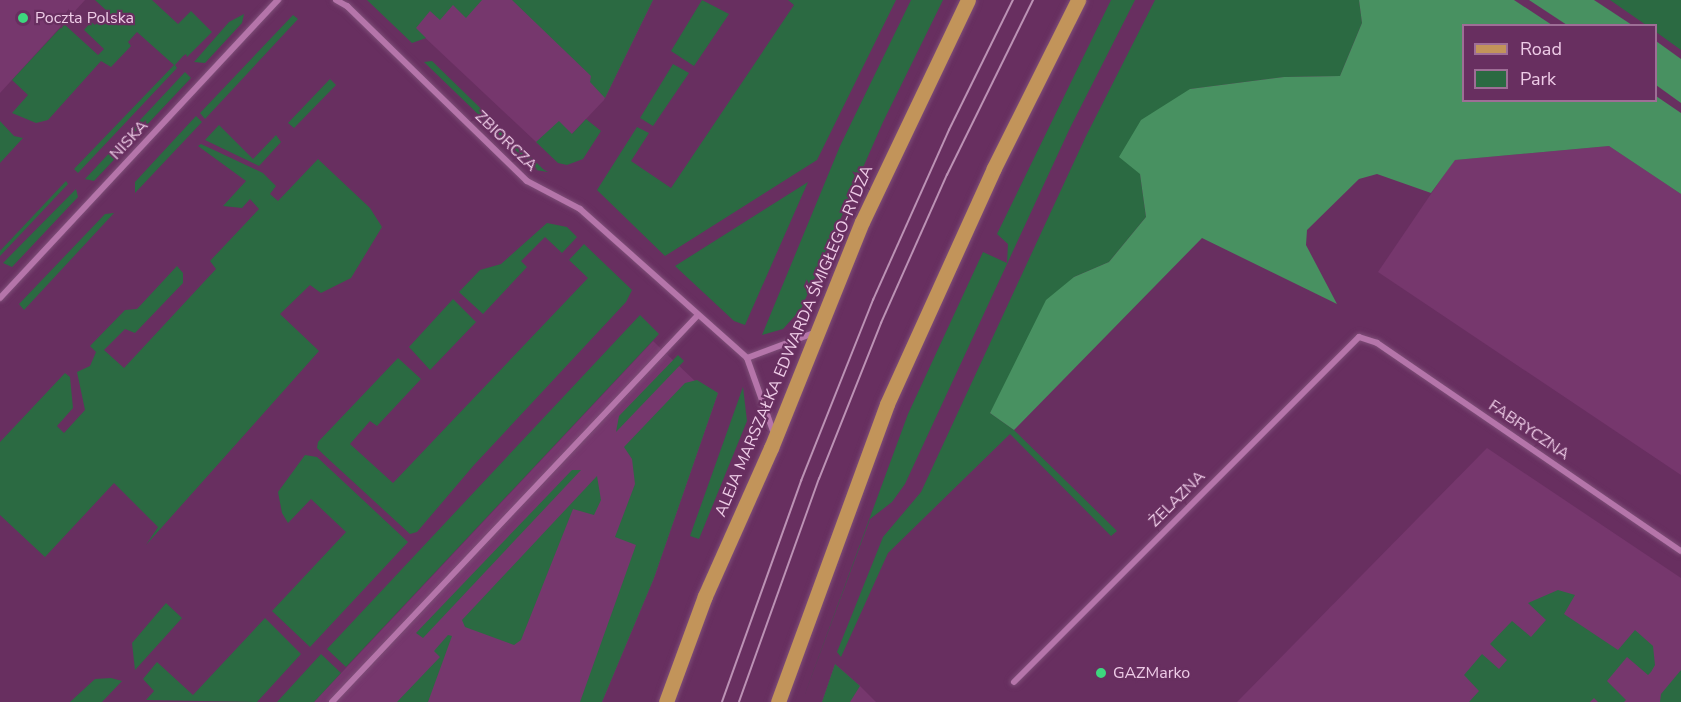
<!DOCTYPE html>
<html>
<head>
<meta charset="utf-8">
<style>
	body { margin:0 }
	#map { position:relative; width:1681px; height:702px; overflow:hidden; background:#682f60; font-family:"Nunito Sans",sans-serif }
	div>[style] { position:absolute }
	.built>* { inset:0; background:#76376d }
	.green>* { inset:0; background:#2b6a42 }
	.forest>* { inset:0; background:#489161 }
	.roads { filter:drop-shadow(0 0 2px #7e4e78) drop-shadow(0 0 2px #7e4e78) }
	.street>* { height:6px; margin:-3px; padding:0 3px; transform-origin:3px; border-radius:3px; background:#b575aa }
	.primary>* { height:15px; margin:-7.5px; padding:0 7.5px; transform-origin:7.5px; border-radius:7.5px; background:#c2945a }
	.tram>* { height:1.5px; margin:-0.75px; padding:0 0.75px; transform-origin:0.75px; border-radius:0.75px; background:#bc92b5 }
	.dots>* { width:16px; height:16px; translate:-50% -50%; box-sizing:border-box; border:3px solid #682f60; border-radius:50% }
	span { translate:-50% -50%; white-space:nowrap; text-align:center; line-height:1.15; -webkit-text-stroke:4.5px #682f60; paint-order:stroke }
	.poi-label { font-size:16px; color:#eecce7 }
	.left { translate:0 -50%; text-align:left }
	.street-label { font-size:16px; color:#eecce7 }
	.legend { position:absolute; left:1462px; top:24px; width:195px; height:78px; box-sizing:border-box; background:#682f60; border:2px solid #9e6e96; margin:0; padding:8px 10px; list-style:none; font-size:18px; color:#eecce7 }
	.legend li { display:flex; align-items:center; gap:12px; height:30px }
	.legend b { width:30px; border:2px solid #9e6e96 }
</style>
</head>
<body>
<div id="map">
	<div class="built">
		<i style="clip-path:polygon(0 0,85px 0,0 93px)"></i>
		<i style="clip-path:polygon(385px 0,653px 0,604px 100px,551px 156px)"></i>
		<i style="clip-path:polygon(1609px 146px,1681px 194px,1681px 475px,1378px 272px,1454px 160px)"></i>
		<i style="clip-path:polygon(653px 341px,695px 381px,718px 393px,654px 578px,602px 702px,314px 702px)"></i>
		<i style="clip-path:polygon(1487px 448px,1681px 578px,1681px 702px,1237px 702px)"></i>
		<i style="clip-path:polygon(835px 664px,860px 686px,876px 702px,822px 702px)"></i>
	</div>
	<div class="green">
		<i style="clip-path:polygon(95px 0,152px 0,178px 24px,191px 11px,212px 32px,187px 57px,186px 54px,183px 56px,175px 65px,177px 68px,78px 173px,74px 169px,174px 65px,137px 32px,128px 42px,131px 46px,111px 67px,101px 61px,48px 120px,36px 123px,12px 113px,28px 95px,12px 80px,64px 24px,98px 55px,104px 49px,84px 30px,91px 22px,95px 25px,108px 12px)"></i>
		<i style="clip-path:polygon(367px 0,482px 0,466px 18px,453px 5px,440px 20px,430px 11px,416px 28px,426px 38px,412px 43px)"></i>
		<i style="clip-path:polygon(512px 0,653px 0,605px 98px,590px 82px,591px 76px)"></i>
		<i style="clip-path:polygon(702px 0,729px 14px,694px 66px,671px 51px)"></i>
		<i style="clip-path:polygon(788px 0,896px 0,817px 160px,665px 256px,597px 190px,637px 127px,649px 133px,631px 161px,671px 188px,794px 5px)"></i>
		<i style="clip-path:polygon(911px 0,943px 0,883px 122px,801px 309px,783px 329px,762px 335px,840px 146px)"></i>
		<i style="clip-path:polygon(1111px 0,1135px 0,1070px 128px,905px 484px,892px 502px,870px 519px,802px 702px,908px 414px,983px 252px,1007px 263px,1008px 244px,997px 234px)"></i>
		<i style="clip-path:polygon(1155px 0,1359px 0,1362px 23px,1340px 76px,1284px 77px,1190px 89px,1140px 174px,1146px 217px,1109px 262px,1074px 277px,990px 413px,1014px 430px,1117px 531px,1111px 536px,1010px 434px,888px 553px,841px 657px,837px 652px,883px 537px,921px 492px,1086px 136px)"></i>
		<i style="clip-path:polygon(1610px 0,1681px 0,1681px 50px,1656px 32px,1656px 26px,1646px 25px)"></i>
		<i style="clip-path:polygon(244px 14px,242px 23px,205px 63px,194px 62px,229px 22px)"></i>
		<i style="clip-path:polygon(293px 15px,298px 19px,205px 119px,200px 113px)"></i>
		<i style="clip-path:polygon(432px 61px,543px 169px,548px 172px,536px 170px,424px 62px)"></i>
		<i style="clip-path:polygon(673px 64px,689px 73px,653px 126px,640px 118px)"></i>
		<i style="clip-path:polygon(185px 72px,191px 78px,94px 181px,85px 179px)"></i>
		<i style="clip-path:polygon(330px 79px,336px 85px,294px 128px,288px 123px)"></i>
		<i style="clip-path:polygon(196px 116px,202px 122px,135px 193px,135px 182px)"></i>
		<i style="clip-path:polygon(586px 119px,601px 131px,583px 159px,567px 165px,558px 163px,536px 142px,559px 121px,572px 134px)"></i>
		<i style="clip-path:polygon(0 121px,14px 136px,23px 138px,0 163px)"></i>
		<i style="clip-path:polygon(219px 125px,253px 159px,276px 135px,281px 142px,259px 166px,205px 140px)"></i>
		<i style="clip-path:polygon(201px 144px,263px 173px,276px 186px,270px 194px,278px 201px,318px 159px,370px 208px,382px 227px,351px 278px,321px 293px,310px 285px,280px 314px,319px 351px,146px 545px,158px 527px,114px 483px,45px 557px,0 515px,0 442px,65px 373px,70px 377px,73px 408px,57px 426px,64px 433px,85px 410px,77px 372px,90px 366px,96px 352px,90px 346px,125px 310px,137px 309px,177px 266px,183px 273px,183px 283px,135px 333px,125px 329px,104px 350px,124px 368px,216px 269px,210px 261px,259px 209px,250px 199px,242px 208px,223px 206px,246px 181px,198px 146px)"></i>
		<i style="clip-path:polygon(66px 181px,68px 184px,0 256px,0 251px)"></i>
		<i style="clip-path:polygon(808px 182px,745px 325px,734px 321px,675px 266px)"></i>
		<i style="clip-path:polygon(76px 189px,78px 197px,12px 267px,3px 263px)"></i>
		<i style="clip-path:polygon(114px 213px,24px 310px,19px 304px,105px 214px)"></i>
		<i style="clip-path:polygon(547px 223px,567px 227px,577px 237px,562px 253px,545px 237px,521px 261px,527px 267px,483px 314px,459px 292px,480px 270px,501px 264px)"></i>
		<i style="clip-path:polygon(584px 244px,632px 290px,626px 302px,474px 465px,417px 532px,410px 534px,324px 455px,317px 448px,318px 442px,398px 358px,421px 379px,377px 426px,370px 421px,350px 444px,393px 483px,588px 278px,569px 260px)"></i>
		<i style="clip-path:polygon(453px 299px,476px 322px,430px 370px,409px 347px)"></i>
		<i style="clip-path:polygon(640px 315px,659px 334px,346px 667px,327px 649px)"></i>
		<i style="clip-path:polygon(678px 355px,684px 361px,616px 432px,619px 416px)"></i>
		<i style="clip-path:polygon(697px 380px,718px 393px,654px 578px,602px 702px,580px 702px,636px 545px,615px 537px,635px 484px,632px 459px,624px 447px,685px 383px)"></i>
		<i style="clip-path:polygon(743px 387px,747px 421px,699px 539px,690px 536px)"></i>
		<i style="clip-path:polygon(305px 455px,317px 457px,408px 542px,310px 647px,272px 611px,346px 532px,311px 499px,288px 523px,282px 513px,278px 492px)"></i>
		<i style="clip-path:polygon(572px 470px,581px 470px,423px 638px,416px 633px)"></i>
		<i style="clip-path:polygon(597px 476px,601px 500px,594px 515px,573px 509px,521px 640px,514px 645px,465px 627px,462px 620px)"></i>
		<i style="clip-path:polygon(1558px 590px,1575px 595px,1564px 614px,1618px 650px,1635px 630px,1653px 646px,1655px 665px,1651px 672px,1648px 675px,1627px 657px,1607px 681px,1626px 700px,1624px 702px,1598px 702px,1594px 698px,1590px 702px,1469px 702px,1479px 691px,1464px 675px,1482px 654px,1499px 669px,1507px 660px,1490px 644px,1512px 621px,1531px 637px,1546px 620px,1528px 603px)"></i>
		<i style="clip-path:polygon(166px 603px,182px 618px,135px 670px,132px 643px)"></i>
		<i style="clip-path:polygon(265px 618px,301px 654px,257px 702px,146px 700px,154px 691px,143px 679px,157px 662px,193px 695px)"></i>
		<i style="clip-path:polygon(448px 635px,452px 636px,428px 702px,397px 702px,440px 657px,434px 651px)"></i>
		<i style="clip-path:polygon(321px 654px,341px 673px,314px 702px,277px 702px)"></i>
		<i style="clip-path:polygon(835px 664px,860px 686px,850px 702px,822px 702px)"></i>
		<i style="clip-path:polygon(1681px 670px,1681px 702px,1660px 702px,1661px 694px)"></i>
		<i style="clip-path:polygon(111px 678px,122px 681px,102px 702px,70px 702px,95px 679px)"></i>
	</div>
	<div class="forest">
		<i style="clip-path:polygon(1359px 0,1514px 0,1552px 25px,1464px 26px,1464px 100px,1656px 100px,1656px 96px,1681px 113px,1681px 194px,1609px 146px,1455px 160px,1431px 193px,1377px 174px,1359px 179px,1307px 230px,1306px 245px,1337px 304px,1202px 238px,1014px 430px,990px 413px,1046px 300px,1074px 277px,1109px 262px,1146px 217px,1140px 174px,1119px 157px,1141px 120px,1190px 89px,1284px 77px,1340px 76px,1362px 23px)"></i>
		<i style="clip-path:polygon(1529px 0,1594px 0,1632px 25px,1567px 25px)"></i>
		<i style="clip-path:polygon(1656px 41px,1681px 59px,1681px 103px,1656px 85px)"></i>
	</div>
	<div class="roads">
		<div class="street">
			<i style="left:336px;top:0;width:13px;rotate:29deg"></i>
			<i style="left:347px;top:6px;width:251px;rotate:44.2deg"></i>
			<i style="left:527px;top:181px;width:60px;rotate:27.8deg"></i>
			<i style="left:580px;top:209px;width:224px;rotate:41.7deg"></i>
			<i style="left:747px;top:358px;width:81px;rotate:70.4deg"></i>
			<i style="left:0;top:298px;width:408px;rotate:-47deg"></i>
			<i style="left:747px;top:358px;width:72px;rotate:-20.5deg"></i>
			<i style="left:1014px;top:682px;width:488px;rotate:-45deg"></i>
			<i style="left:1359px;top:337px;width:19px;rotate:18deg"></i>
			<i style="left:1377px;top:343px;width:368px;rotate:34.4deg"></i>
			<i style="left:332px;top:702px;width:531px;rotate:-46.6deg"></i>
		</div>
		<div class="primary">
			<i style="left:666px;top:702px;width:113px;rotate:-69.8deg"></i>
			<i style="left:705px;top:596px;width:162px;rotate:-66deg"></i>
			<i style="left:771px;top:448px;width:244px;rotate:-68.1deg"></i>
			<i style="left:862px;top:222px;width:246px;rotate:-64.5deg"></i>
			<i style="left:778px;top:702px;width:317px;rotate:-69.9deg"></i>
			<i style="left:887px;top:404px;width:259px;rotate:-65.6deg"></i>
			<i style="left:994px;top:168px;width:188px;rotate:-63.4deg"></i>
		</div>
	</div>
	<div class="tram">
		<i style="left:722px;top:702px;width:235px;rotate:-70.3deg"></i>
		<i style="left:801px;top:481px;width:195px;rotate:-68.3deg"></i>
		<i style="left:873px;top:300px;width:186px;rotate:-65.9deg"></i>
		<i style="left:949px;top:130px;width:145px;rotate:-63.8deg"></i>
		<i style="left:739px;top:702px;width:237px;rotate:-70.3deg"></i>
		<i style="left:819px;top:479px;width:168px;rotate:-68.3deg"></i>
		<i style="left:881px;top:323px;width:162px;rotate:-66deg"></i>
		<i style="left:947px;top:175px;width:195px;rotate:-63.8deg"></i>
	</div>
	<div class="dots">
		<i style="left:23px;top:18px;background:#3dd77e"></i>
		<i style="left:1101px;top:673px;background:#3dd77e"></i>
	</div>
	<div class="poi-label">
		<span class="left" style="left:35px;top:18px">Poczta Polska</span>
		<span class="left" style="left:1113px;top:673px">GAZMarko</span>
	</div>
	<div class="street-label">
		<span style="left:129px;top:140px;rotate:-47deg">NISKA</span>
		<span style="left:506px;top:141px;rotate:44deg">ZBIORCZA</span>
		<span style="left:794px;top:341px;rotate:-67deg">ALEJA MARSZAŁKA EDWARDA ŚMIGŁEGO-RYDZA</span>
		<span style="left:1529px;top:430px;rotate:34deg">FABRYCZNA</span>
		<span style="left:1177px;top:499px;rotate:-45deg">ŻELAZNA</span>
	</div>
	<ul class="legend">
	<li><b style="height:8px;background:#c2945a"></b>Road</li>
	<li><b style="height:16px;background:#2b6a42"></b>Park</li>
	</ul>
</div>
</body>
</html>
